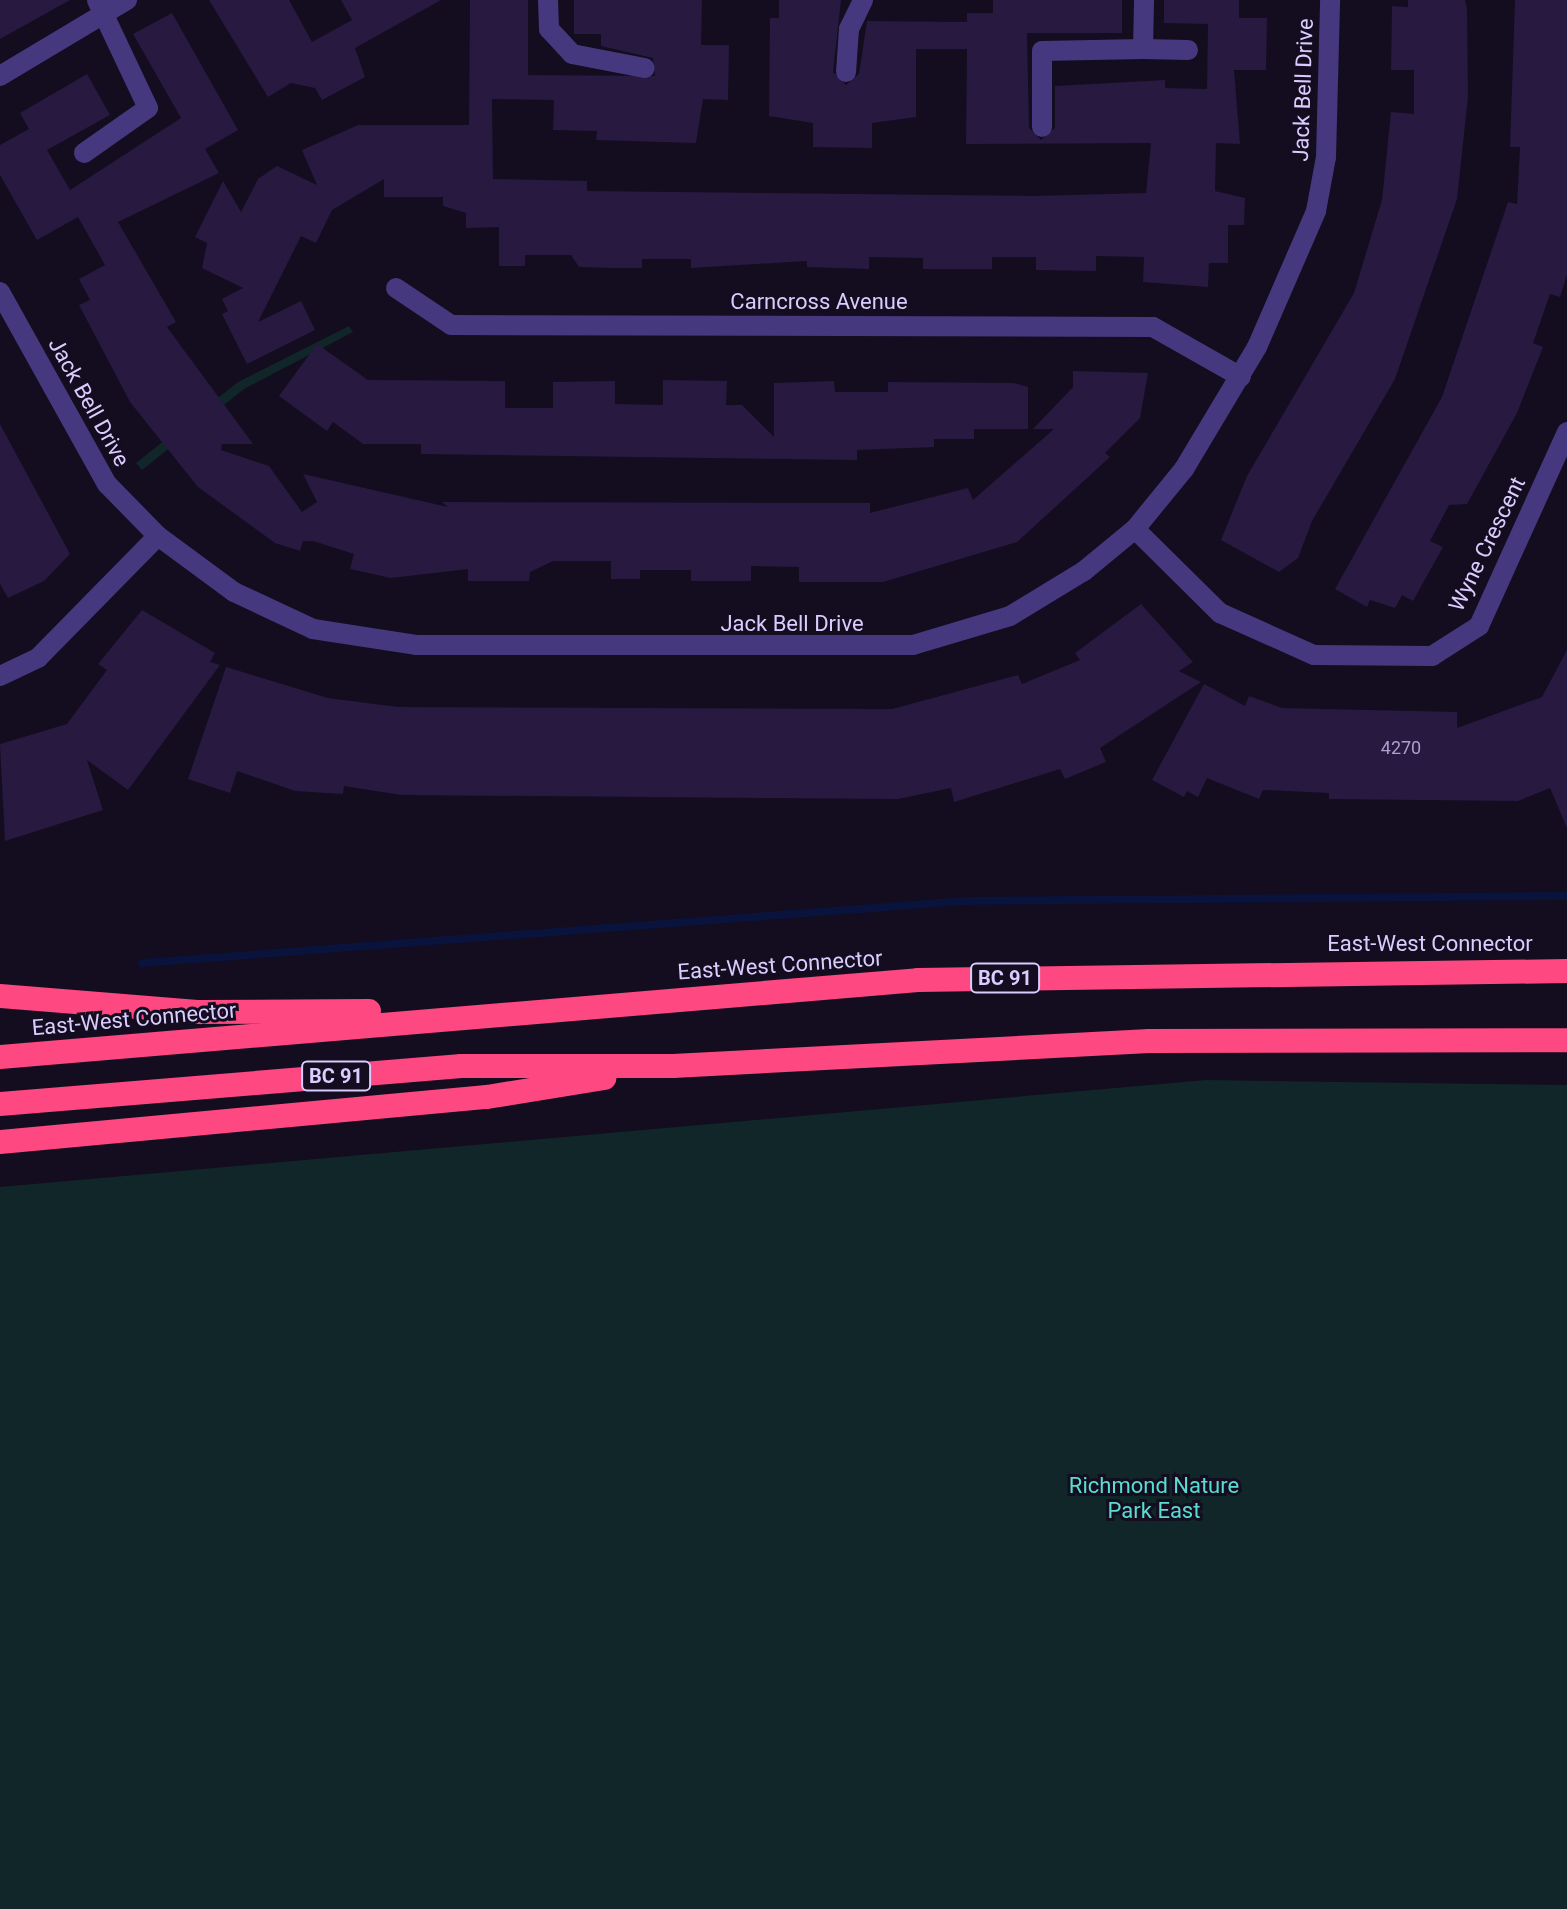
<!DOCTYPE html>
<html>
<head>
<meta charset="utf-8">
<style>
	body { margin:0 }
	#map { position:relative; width:1567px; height:1909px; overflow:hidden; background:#130d1f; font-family:Roboto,sans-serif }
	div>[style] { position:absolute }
	.green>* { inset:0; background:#102629 }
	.stream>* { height:8px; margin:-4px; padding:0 4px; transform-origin:4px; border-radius:4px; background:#09133c }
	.building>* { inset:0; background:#271940 }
	.minor>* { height:20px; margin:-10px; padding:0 10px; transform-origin:10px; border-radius:10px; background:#46387e }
	.highway>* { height:24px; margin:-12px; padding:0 12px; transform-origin:12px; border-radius:12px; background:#fd4881 }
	span { translate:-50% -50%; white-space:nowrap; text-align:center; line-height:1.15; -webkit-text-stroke:6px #130d1f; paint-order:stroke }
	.number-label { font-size:18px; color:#ad9fce }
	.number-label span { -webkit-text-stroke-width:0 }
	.shield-label span { padding:2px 6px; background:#130d1f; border:2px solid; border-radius:6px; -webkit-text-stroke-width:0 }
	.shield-label { font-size:20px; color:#daccfe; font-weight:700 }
	.street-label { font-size:22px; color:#daccfe }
	.park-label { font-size:22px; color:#59ddd2 }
</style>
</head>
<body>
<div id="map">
	<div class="green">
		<i style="clip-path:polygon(349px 326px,353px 332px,244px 389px,142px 470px,136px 463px,238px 382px)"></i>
		<i style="clip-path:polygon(1206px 1080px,1567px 1085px,1567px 1909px,0 1909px,0 1187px)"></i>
	</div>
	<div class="stream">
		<i style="left:142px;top:963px;width:826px;rotate:-4.3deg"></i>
		<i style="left:966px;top:901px;width:601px;rotate:-0.48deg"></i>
	</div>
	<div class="building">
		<i style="clip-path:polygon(0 0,70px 0,0 39px)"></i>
		<i style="clip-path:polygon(209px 0,289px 0,312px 42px,352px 20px,341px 0,441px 0,355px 48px,365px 77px,322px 100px,315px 88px,291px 83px,268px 97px)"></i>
		<i style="clip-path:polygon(470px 0,528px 0,528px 75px,655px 76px,653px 58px,601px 46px,601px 34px,574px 34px,574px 0,702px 0,701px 45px,729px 45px,728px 100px,703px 99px,696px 143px,596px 140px,597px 131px,553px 130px,554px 100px,492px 99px,493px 179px,587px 181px,587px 191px,1033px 196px,1146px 193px,1151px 143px,966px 144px,967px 49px,916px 49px,916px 117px,872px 123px,872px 148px,813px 147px,813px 123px,769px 116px,770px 18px,779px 18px,779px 0,841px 0,833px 72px,846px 85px,859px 74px,867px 21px,967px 22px,967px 13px,993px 13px,993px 0,1122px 0,1122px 33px,1027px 33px,1029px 128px,1041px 140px,1055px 128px,1055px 86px,1165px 80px,1165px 88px,1207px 89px,1208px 24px,1164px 23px,1164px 0,1239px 0,1239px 18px,1267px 18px,1266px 70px,1234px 70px,1240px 144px,1216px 143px,1215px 191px,1245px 198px,1244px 225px,1228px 225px,1228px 263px,1209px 263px,1208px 287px,1143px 282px,1144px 257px,1096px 256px,1096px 271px,1036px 270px,1036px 257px,992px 257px,992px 269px,923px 269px,923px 258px,869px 257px,869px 269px,807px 267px,807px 261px,691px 268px,691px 259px,642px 259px,642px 268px,612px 268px,579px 267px,571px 255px,525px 255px,525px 266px,499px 266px,499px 227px,466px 228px,466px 213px,443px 206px,443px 197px,384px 197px,384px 179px,332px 210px,316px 243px,301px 236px,258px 322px,301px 301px,315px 330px,247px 364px,222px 314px,228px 311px,222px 299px,243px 288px,202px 268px,207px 243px,195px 237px,223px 181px,241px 212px,258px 179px,277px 166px,317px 185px,302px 150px,358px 125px,469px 125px)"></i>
		<i style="clip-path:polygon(1408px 0,1465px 0,1467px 8px,1468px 97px,1457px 199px,1395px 379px,1312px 521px,1298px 558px,1279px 572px,1221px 540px,1247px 476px,1354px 293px,1382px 200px,1391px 112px,1414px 114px,1414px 70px,1391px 70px,1392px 6px,1408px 7px)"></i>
		<i style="clip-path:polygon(1515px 0,1567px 0,1567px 275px,1560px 297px,1550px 294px,1533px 343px,1543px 347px,1517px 413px,1467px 504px,1449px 505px,1430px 541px,1443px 547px,1413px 601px,1402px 595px,1395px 608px,1370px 600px,1367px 607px,1335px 589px,1442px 397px,1508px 202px,1517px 204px,1520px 147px,1510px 147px)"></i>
		<i style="clip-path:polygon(172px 13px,238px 130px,205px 149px,219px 173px,118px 222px,176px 322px,167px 327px,253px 444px,222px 444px,221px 450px,269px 466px,302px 512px,317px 502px,303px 474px,448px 507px,442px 502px,870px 503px,870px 513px,968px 488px,973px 500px,1054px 429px,1033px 429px,1073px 387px,1073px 371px,1148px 373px,1140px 418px,1105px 453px,1110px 457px,1017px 542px,883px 582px,799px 582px,799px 567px,751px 566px,751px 581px,691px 581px,691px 570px,640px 570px,640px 579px,611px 579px,611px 561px,553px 561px,530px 572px,529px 581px,468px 581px,468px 569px,391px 578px,350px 569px,354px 554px,313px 541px,303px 541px,300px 551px,275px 543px,198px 487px,130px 402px,79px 305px,90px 300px,79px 279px,105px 265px,78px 217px,37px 240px,0 175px,0 145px,29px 129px,20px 113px,87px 74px,110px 115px,47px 150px,70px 190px,181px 118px,133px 34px)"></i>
		<i style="clip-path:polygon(317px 344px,368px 380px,505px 381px,505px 408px,553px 408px,553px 382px,615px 381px,615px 404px,663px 405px,663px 380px,727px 381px,726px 405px,742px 405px,774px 437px,774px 383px,834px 381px,835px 392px,888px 392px,888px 382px,1014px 383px,1028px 387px,1028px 429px,974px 429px,974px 439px,934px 439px,934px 447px,857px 450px,857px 460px,421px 454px,421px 444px,363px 444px,333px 422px,327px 431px,279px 396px)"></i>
		<i style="clip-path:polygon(0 424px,70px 554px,44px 581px,8px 598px,0 584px)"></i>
		<i style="clip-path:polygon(1141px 604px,1193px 662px,1179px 671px,1201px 682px,1100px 748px,1106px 762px,1065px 779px,1060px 769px,954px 802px,951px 788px,898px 799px,401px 795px,344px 786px,343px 794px,295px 791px,237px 771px,230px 793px,188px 779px,226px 667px,328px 698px,398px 707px,892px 709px,1018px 675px,1022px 684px,1080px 660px,1075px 653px)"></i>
		<i style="clip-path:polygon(142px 610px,215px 653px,210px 662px,220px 665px,128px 790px,87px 760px,103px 810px,5px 841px,0 744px,67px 724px,107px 670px,98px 664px)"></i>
		<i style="clip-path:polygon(1567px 650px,1567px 828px,1550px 788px,1518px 801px,1329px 799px,1329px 793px,1263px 790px,1259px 799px,1207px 778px,1198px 797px,1187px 791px,1184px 797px,1152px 780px,1204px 684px,1245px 706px,1249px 696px,1282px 708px,1457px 712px,1457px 728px,1542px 697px)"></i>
	</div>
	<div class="minor">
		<i style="left:548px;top:0;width:29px;rotate:88deg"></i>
		<i style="left:549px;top:29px;width:34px;rotate:47deg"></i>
		<i style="left:572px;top:54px;width:74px;rotate:10.9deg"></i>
		<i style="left:1143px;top:49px;width:45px;rotate:1.3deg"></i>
		<i style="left:846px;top:72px;width:43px;rotate:-86deg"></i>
		<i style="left:849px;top:29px;width:32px;rotate:-64deg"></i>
		<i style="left:0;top:76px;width:148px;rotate:-30.9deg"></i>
		<i style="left:1042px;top:127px;width:76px;rotate:-90deg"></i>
		<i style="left:1042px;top:51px;width:101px;rotate:-1.1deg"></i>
		<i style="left:1143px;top:49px;width:49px;rotate:-88.8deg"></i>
		<i style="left:84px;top:153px;width:78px;rotate:-35.1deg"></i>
		<i style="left:148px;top:108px;width:119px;rotate:-115.3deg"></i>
		<i style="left:396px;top:288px;width:66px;rotate:33.9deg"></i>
		<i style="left:451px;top:325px;width:702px;rotate:0.16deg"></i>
		<i style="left:1153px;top:327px;width:101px;rotate:29.6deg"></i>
		<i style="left:0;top:292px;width:220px;rotate:60.9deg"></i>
		<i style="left:107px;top:484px;width:73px;rotate:45.6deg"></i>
		<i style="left:158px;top:536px;width:94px;rotate:36.4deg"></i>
		<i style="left:234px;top:592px;width:87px;rotate:25.1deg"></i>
		<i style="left:313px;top:629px;width:104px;rotate:8.8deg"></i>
		<i style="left:416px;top:645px;width:497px"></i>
		<i style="left:913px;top:645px;width:101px;rotate:-16.6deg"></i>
		<i style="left:1010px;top:616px;width:87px;rotate:-31.3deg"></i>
		<i style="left:1084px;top:571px;width:66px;rotate:-39.5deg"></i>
		<i style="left:1135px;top:529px;width:77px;rotate:-50.8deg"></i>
		<i style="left:1184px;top:469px;width:142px;rotate:-59.1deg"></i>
		<i style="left:1257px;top:347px;width:148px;rotate:-66.5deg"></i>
		<i style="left:1316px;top:211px;width:55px;rotate:-79.5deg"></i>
		<i style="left:1326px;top:157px;width:157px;rotate:-88.5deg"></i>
		<i style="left:1135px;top:529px;width:120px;rotate:44.7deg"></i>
		<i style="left:1220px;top:613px;width:103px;rotate:24.1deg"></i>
		<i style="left:1314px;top:655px;width:118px;rotate:0.5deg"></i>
		<i style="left:1432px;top:656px;width:56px;rotate:-32.6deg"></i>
		<i style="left:1479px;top:626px;width:213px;rotate:-65.6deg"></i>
		<i style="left:0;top:676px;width:42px;rotate:-25.3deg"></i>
		<i style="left:38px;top:658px;width:171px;rotate:-45.5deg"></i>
	</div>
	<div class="highway">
		<i style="left:0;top:996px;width:201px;rotate:4.6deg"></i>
		<i style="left:200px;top:1012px;width:169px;rotate:-0.3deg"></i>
		<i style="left:0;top:1057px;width:921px;rotate:-4.79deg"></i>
		<i style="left:918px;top:980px;width:649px;rotate:-0.79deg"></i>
		<i style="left:0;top:1104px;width:463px;rotate:-4.7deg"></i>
		<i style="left:461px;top:1066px;width:212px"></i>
		<i style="left:673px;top:1066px;width:477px;rotate:-3deg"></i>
		<i style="left:1149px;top:1041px;width:418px;rotate:-0.1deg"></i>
		<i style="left:0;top:1142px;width:489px;rotate:-5.3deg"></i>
		<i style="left:487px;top:1097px;width:119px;rotate:-9.2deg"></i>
	</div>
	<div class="number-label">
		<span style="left:1401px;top:748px">4270</span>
	</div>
	<div class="shield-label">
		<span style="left:1005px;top:978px">BC 91</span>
		<span style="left:336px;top:1076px">BC 91</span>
	</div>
	<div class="street-label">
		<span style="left:1303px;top:90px;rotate:-88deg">Jack Bell Drive</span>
		<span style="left:819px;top:302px">Carncross Avenue</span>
		<span style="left:89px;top:402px;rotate:61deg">Jack Bell Drive</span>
		<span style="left:1487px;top:544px;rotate:-64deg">Wyne Crescent</span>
		<span style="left:792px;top:624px">Jack Bell Drive</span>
		<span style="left:1430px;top:944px">East-West Connector</span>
		<span style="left:780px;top:965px;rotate:-4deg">East-West Connector</span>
		<span style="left:134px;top:1019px;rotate:-5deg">East-West Connector</span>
	</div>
	<div class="park-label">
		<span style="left:1154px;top:1498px">Richmond Nature<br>Park East</span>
	</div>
</div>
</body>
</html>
